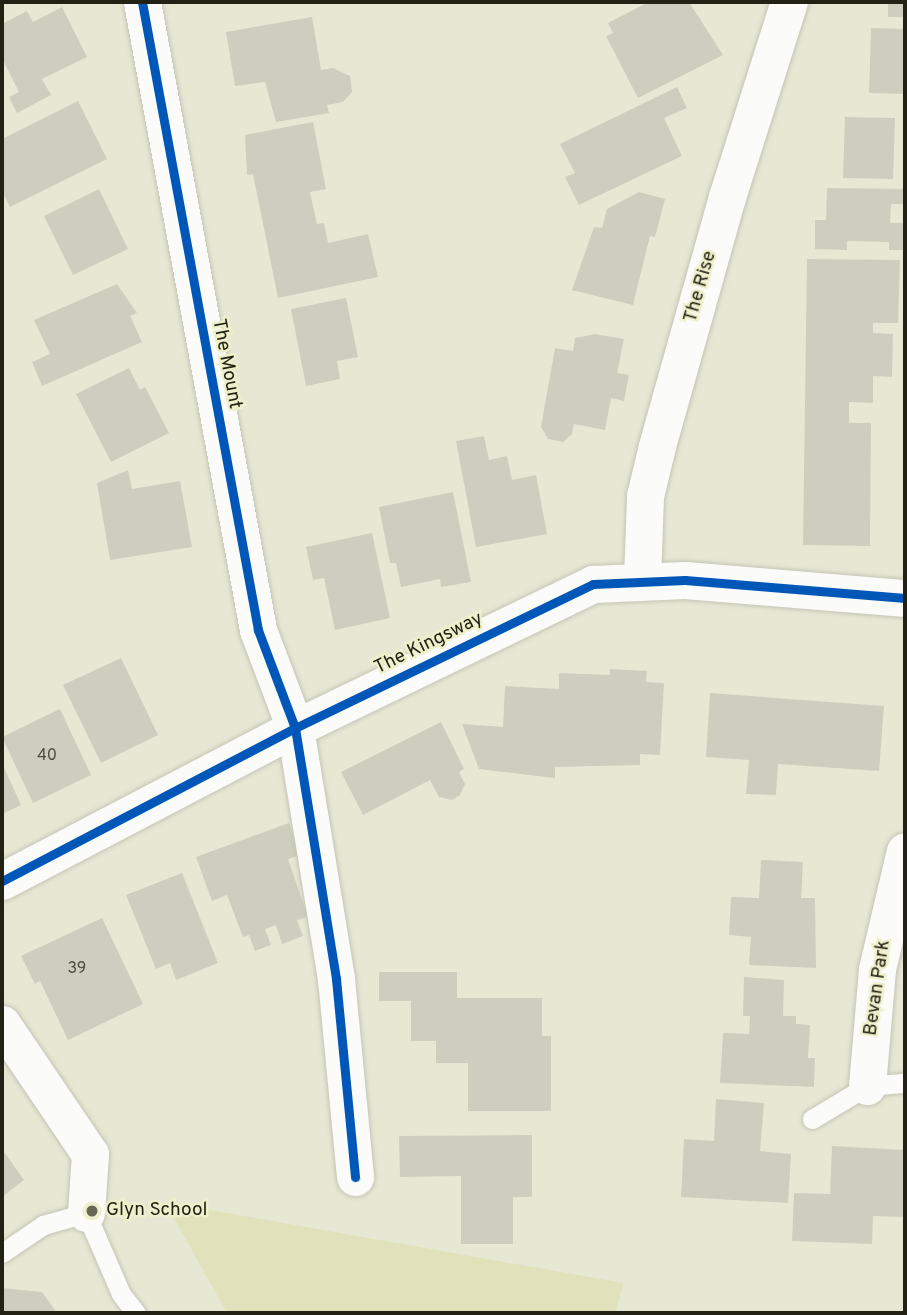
<!DOCTYPE html>
<html>
<head>
<meta charset="utf-8">
<style>
	body { margin:0 }
	#map { position:relative; width:907px; height:1315px; overflow:hidden; background:#e7e8d4; font-family:Overpass,sans-serif }
	div>[style] { position:absolute }
	.green>* { inset:0; background:#e1e2bb }
	.building>* { inset:0; background:#cdcebe }
	.roads { filter:drop-shadow(0 0 2px #c4c5b5) drop-shadow(0 0 2px #c4c5b5) }
	.service>* { height:19px; margin:-9.5px; padding:0 9.5px; transform-origin:9.5px; border-radius:9.5px; background:#fbfcf9 }
	.minor>* { height:37px; margin:-18.5px; padding:0 18.5px; transform-origin:18.5px; border-radius:18.5px; background:#fbfcf9 }
	.cycleway>* { height:9px; margin:-4.5px; padding:0 4.5px; transform-origin:4.5px; border-radius:4.5px; background:#0057b8 }
	.dots>* { width:19px; height:19px; translate:-50% -50%; box-sizing:border-box; border:4px solid #eef0cc; border-radius:50% }
	span { translate:-50% -50%; white-space:nowrap; text-align:center; line-height:1.15; -webkit-text-stroke:5px #eef0cc; paint-order:stroke }
	.number-label { font-size:16px; color:#4c4d3e }
	.number-label span { -webkit-text-stroke-width:0 }
	.street-label { font-size:19px; color:#212214 }
	.poi-label { font-size:19px; color:#212214 }
	.left { translate:0 -50%; text-align:left }
	.frame { position:absolute; inset:0; border:4px solid #212214; pointer-events:none }
</style>
</head>
<body>
<div id="map">
	<div class="green">
		<i style="clip-path:polygon(165px 1202px,624px 1283px,615px 1313px,227px 1313px)"></i>
	</div>
	<div class="building">
		<i style="clip-path:polygon(649px 2px,689px 2px,723px 55px,638px 98px,606px 36px,613px 33px,608px 23px)"></i>
		<i style="clip-path:polygon(888px 2px,905px 2px,905px 17px,888px 17px)"></i>
		<i style="clip-path:polygon(62px 7px,87px 57px,42px 79px,51px 95px,17px 113px,9px 97px,19px 92px,2px 58px,2px 24px,27px 11px,33px 22px)"></i>
		<i style="clip-path:polygon(312px 17px,321px 70px,333px 68px,350px 76px,352px 92px,343px 102px,327px 105px,329px 113px,276px 122px,265px 82px,235px 86px,226px 32px)"></i>
		<i style="clip-path:polygon(871px 28px,905px 29px,905px 94px,869px 93px)"></i>
		<i style="clip-path:polygon(677px 87px,687px 108px,664px 118px,682px 156px,579px 205px,565px 177px,575px 173px,560px 144px)"></i>
		<i style="clip-path:polygon(78px 101px,107px 159px,10px 207px,2px 191px,2px 139px)"></i>
		<i style="clip-path:polygon(845px 117px,895px 118px,893px 179px,843px 178px)"></i>
		<i style="clip-path:polygon(313px 122px,326px 189px,310px 192px,317px 224px,324px 223px,328px 243px,368px 234px,378px 277px,278px 298px,253px 174px,247px 175px,245px 135px)"></i>
		<i style="clip-path:polygon(827px 188px,905px 189px,905px 204px,891px 204px,890px 223px,905px 223px,905px 250px,889px 250px,889px 242px,847px 241px,847px 250px,815px 249px,815px 220px,826px 220px)"></i>
		<i style="clip-path:polygon(99px 189px,128px 249px,73px 275px,44px 216px)"></i>
		<i style="clip-path:polygon(639px 192px,665px 199px,655px 237px,650px 236px,633px 305px,572px 290px,594px 227px,602px 228px,607px 209px)"></i>
		<i style="clip-path:polygon(807px 259px,900px 260px,898px 323px,873px 323px,873px 333px,893px 334px,892px 377px,873px 376px,873px 403px,849px 402px,849px 423px,871px 423px,870px 546px,803px 545px)"></i>
		<i style="clip-path:polygon(117px 284px,137px 313px,130px 316px,142px 342px,42px 386px,32px 362px,50px 354px,34px 320px)"></i>
		<i style="clip-path:polygon(346px 298px,358px 357px,337px 361px,340px 379px,306px 386px,291px 309px)"></i>
		<i style="clip-path:polygon(595px 334px,624px 339px,617px 373px,629px 375px,624px 401px,611px 398px,605px 430px,574px 424px,572px 434px,563px 442px,548px 439px,541px 427px,555px 348px,573px 351px,575px 338px)"></i>
		<i style="clip-path:polygon(129px 368px,140px 390px,145px 387px,169px 433px,111px 462px,76px 394px)"></i>
		<i style="clip-path:polygon(484px 436px,489px 460px,507px 456px,512px 480px,536px 475px,547px 534px,476px 547px,456px 441px)"></i>
		<i style="clip-path:polygon(128px 470px,132px 489px,180px 481px,192px 547px,110px 560px,97px 483px)"></i>
		<i style="clip-path:polygon(453px 492px,471px 582px,441px 587px,440px 579px,401px 587px,396px 563px,390px 563px,379px 507px)"></i>
		<i style="clip-path:polygon(372px 533px,390px 618px,335px 630px,324px 578px,313px 580px,306px 547px)"></i>
		<i style="clip-path:polygon(121px 658px,158px 735px,101px 763px,63px 685px)"></i>
		<i style="clip-path:polygon(610px 669px,647px 671px,646px 682px,664px 683px,660px 755px,640px 754px,640px 765px,555px 767px,555px 778px,479px 769px,462px 724px,503px 727px,505px 686px,559px 689px,559px 673px,610px 675px)"></i>
		<i style="clip-path:polygon(710px 693px,884px 706px,879px 771px,778px 764px,776px 795px,746px 794px,749px 760px,706px 757px)"></i>
		<i style="clip-path:polygon(60px 709px,91px 775px,33px 803px,2px 737px)"></i>
		<i style="clip-path:polygon(441px 722px,464px 769px,459px 772px,465px 784px,460px 795px,452px 800px,439px 797px,430px 780px,363px 815px,341px 772px)"></i>
		<i style="clip-path:polygon(2px 763px,21px 805px,2px 814px)"></i>
		<i style="clip-path:polygon(289px 823px,300px 855px,288px 859px,308px 917px,297px 920px,303px 936px,282px 944px,276px 925px,265px 929px,271px 945px,255px 951px,249px 935px,243px 937px,227px 895px,212px 901px,196px 857px)"></i>
		<i style="clip-path:polygon(761px 860px,803px 862px,801px 898px,815px 898px,816px 968px,749px 965px,751px 937px,729px 935px,731px 897px,759px 898px)"></i>
		<i style="clip-path:polygon(182px 873px,218px 963px,176px 980px,170px 963px,156px 969px,126px 895px)"></i>
		<i style="clip-path:polygon(102px 918px,143px 1004px,68px 1040px,40px 981px,35px 984px,21px 956px)"></i>
		<i style="clip-path:polygon(379px 972px,457px 972px,457px 998px,542px 998px,542px 1036px,551px 1036px,551px 1111px,468px 1111px,468px 1063px,436px 1063px,436px 1041px,411px 1041px,411px 1001px,379px 1001px)"></i>
		<i style="clip-path:polygon(744px 977px,784px 980px,783px 1016px,796px 1016px,796px 1024px,810px 1025px,808px 1058px,815px 1058px,814px 1087px,720px 1083px,723px 1033px,749px 1034px,750px 1016px,743px 1016px)"></i>
		<i style="clip-path:polygon(716px 1099px,764px 1103px,760px 1151px,791px 1154px,788px 1203px,681px 1197px,684px 1139px,714px 1141px)"></i>
		<i style="clip-path:polygon(532px 1135px,532px 1197px,513px 1197px,513px 1244px,461px 1244px,461px 1176px,400px 1177px,399px 1136px)"></i>
		<i style="clip-path:polygon(832px 1146px,905px 1150px,904px 1217px,873px 1216px,872px 1244px,792px 1241px,794px 1193px,830px 1194px)"></i>
		<i style="clip-path:polygon(2px 1149px,24px 1180px,2px 1197px)"></i>
		<i style="clip-path:polygon(2px 1288px,42px 1292px,57px 1313px,2px 1313px)"></i>
	</div>
	<div class="roads">
		<div class="service">
			<i style="left:812px;top:1119px;width:64px;rotate:-31deg"></i>
			<i style="left:867px;top:1086px;width:38px;rotate:-5deg"></i>
			<i style="left:2px;top:1253px;width:50px;rotate:-34.3deg"></i>
			<i style="left:43px;top:1225px;width:45px;rotate:-15.6deg"></i>
			<i style="left:86px;top:1213px;width:88px;rotate:66.6deg"></i>
			<i style="left:121px;top:1294px;width:24px;rotate:52deg"></i>
		</div>
		<div class="minor">
			<i style="left:142px;top:2px;width:639px;rotate:79.53deg"></i>
			<i style="left:258px;top:630px;width:105px;rotate:69.3deg"></i>
			<i style="left:295px;top:728px;width:254px;rotate:80.7deg"></i>
			<i style="left:336px;top:979px;width:199px;rotate:84.5deg"></i>
			<i style="left:642px;top:579px;width:83px;rotate:-87.9deg"></i>
			<i style="left:645px;top:496px;width:51px;rotate:-76.5deg"></i>
			<i style="left:657px;top:446px;width:259px;rotate:-74.3deg"></i>
			<i style="left:727px;top:197px;width:205px;rotate:-72.4deg"></i>
			<i style="left:2px;top:881px;width:331px;rotate:-27.6deg"></i>
			<i style="left:295px;top:728px;width:331px;rotate:-25.8deg"></i>
			<i style="left:593px;top:584px;width:92px;rotate:-2.5deg"></i>
			<i style="left:685px;top:580px;width:221px;rotate:4.7deg"></i>
			<i style="left:2px;top:1024px;width:157px;rotate:55.9deg"></i>
			<i style="left:90px;top:1154px;width:59px;rotate:93.9deg"></i>
			<i style="left:867px;top:1086px;width:117px;rotate:-85.1deg"></i>
			<i style="left:877px;top:969px;width:121px;rotate:-76.7deg"></i>
		</div>
	</div>
	<div class="cycleway">
		<i style="left:142px;top:2px;width:639px;rotate:79.53deg"></i>
		<i style="left:258px;top:630px;width:105px;rotate:69.3deg"></i>
		<i style="left:295px;top:728px;width:254px;rotate:80.7deg"></i>
		<i style="left:336px;top:979px;width:199px;rotate:84.5deg"></i>
		<i style="left:2px;top:881px;width:331px;rotate:-27.6deg"></i>
		<i style="left:295px;top:728px;width:331px;rotate:-25.8deg"></i>
		<i style="left:593px;top:584px;width:92px;rotate:-2.5deg"></i>
		<i style="left:685px;top:580px;width:221px;rotate:4.7deg"></i>
	</div>
	<div class="dots">
		<i style="left:92px;top:1211px;background:#666757"></i>
	</div>
	<div class="number-label">
		<span style="left:47px;top:756px">40</span>
		<span style="left:77px;top:969px">39</span>
	</div>
	<div class="street-label">
		<span style="left:701px;top:287px;rotate:-74deg">The Rise</span>
		<span style="left:226px;top:364px;rotate:79deg">The Mount</span>
		<span style="left:429px;top:644px;rotate:-26deg">The Kingsway</span>
		<span style="left:878px;top:988px;rotate:-82deg">Bevan Park</span>
	</div>
	<div class="poi-label">
		<span class="left" style="left:106px;top:1211px">Glyn School</span>
	</div>
	<div class="frame"></div>
</div>
</body>
</html>
